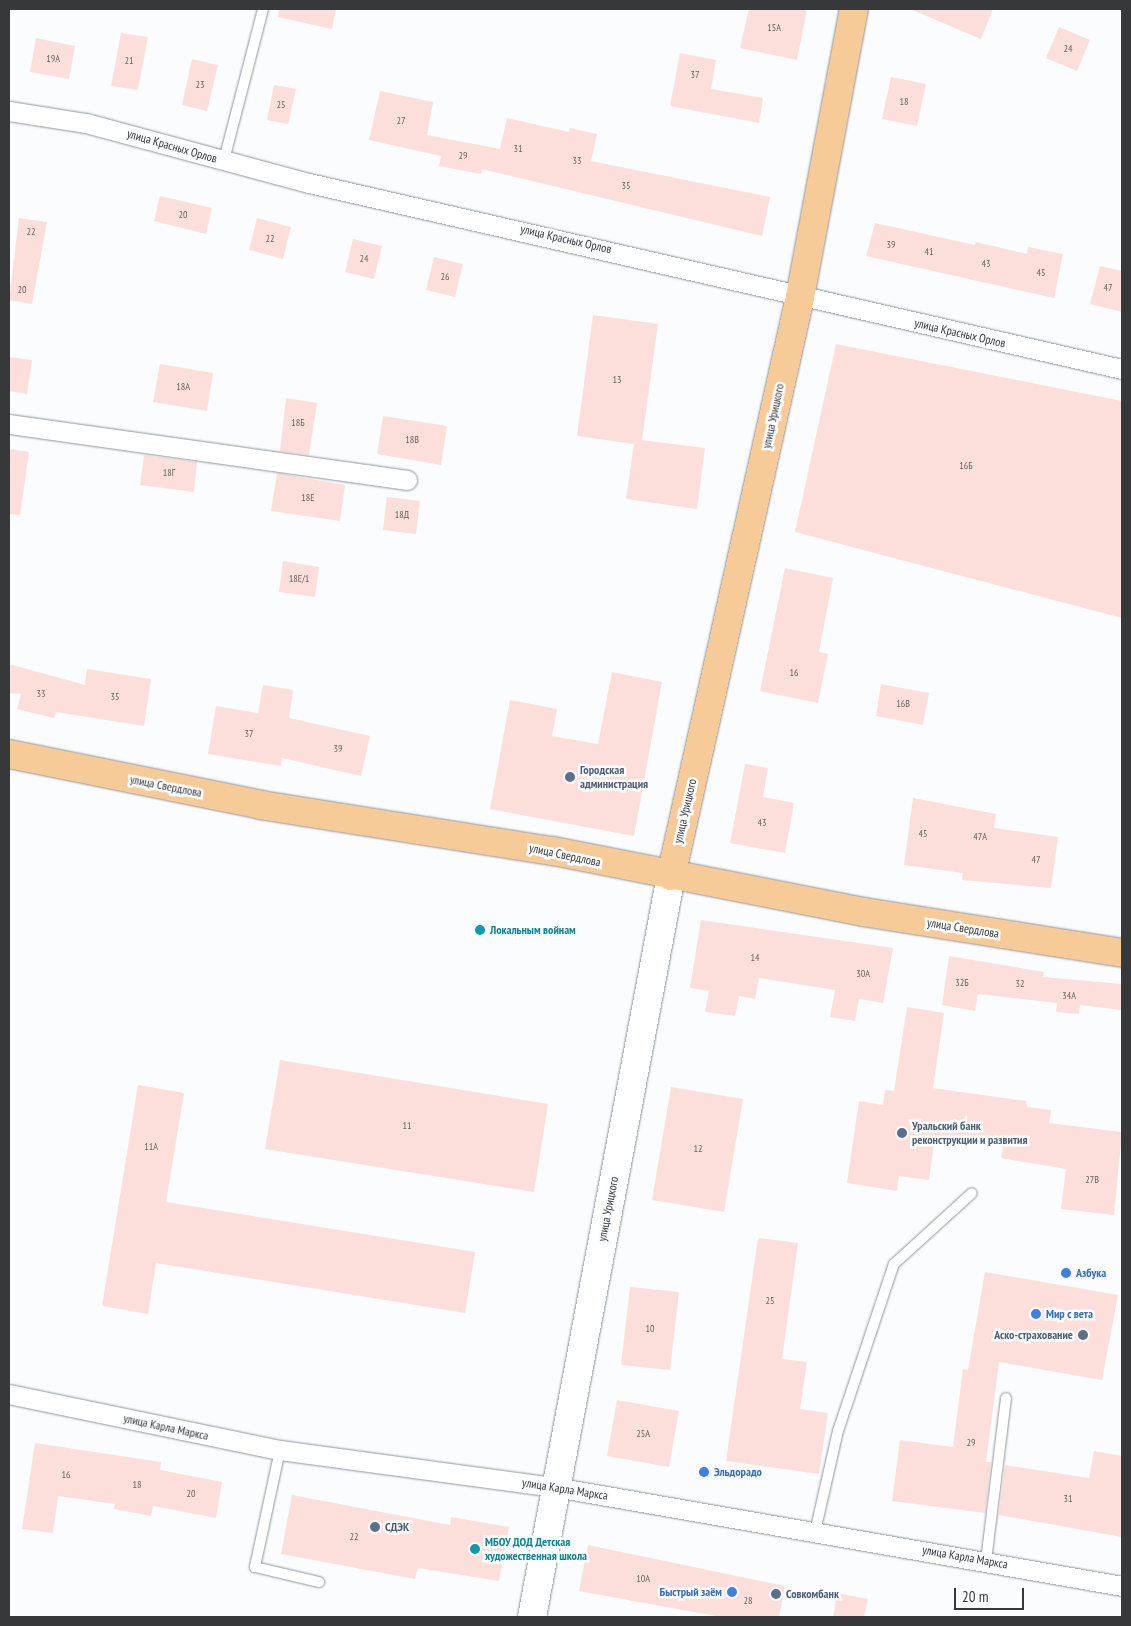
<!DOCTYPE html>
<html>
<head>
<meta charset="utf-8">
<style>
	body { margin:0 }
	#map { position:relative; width:1131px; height:1626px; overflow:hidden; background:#fafcfe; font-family:"PT Sans Narrow",sans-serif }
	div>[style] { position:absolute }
	.building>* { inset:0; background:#fcdfda }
	.roads { filter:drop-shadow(0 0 1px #91959a) drop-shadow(0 0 1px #91959a) }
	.service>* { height:10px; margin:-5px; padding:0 5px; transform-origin:5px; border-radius:5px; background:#fff }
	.minor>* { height:19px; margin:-9.5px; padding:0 9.5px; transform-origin:9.5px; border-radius:9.5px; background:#fff }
	.secondary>* { height:28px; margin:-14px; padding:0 14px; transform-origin:14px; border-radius:14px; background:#fff }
	.primary>* { height:28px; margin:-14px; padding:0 14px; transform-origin:14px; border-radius:14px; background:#f7cb98 }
	.dots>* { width:14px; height:14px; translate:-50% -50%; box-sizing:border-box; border:2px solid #fafcfe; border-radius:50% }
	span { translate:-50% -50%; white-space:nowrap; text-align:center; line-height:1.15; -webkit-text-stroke:5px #fafcfe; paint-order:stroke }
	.number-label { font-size:10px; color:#686262 }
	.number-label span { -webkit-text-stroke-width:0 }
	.street-label { font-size:12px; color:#36383a }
	.service-label { font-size:12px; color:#4e5e75; font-weight:700 }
	.left { translate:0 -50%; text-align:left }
	.right { translate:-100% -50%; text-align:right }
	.culture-label { font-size:12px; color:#0d838f; font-weight:700 }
	.shop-label { font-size:12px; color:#366cbe; font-weight:700 }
	.frame { position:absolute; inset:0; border:10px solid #36383a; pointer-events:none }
	.scale { position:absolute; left:954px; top:1588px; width:70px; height:22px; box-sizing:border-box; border:2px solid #36383a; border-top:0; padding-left:6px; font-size:15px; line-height:18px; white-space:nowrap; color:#36383a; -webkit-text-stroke:4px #fafcfe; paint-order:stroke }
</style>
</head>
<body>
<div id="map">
	<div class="building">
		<i style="clip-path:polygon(279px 9px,336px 9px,332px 29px,278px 17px)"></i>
		<i style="clip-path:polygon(749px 9px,807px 9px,797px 60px,740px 48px)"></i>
		<i style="clip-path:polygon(910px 9px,993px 9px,981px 39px)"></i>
		<i style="clip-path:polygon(1059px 27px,1090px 40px,1077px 71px,1046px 58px)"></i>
		<i style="clip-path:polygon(121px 33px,148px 37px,138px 90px,111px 86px)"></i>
		<i style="clip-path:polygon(36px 38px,75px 46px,69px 79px,30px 72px)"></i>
		<i style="clip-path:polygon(680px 53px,716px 60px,711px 89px,763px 98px,759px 123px,670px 106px)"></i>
		<i style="clip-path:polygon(192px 59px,218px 65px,207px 111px,182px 105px)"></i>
		<i style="clip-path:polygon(891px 77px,926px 84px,917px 126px,882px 119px)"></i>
		<i style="clip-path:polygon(274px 85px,296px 89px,288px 124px,267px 120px)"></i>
		<i style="clip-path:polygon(380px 91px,433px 102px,427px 135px,500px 149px,507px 118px,569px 132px,570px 128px,597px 134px,591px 161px,770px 197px,762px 236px,482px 169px,481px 174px,439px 166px,441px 156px,369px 140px)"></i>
		<i style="clip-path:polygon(160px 196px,212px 208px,206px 234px,154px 221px)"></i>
		<i style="clip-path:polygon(19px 218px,47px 222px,32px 304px,9px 300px)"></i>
		<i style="clip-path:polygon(257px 218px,291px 227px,283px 259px,249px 250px)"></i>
		<i style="clip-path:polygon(875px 223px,975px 245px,976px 242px,1027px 254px,1028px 247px,1063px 254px,1054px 298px,866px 256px)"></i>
		<i style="clip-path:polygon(353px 239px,382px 246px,374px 279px,345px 272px)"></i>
		<i style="clip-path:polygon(434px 257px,463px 264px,455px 297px,426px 290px)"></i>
		<i style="clip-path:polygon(1100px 266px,1122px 271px,1122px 312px,1090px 304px)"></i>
		<i style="clip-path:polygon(593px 315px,658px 324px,642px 440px,705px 448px,697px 509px,626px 499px,634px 444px,577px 436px)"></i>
		<i style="clip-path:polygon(836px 344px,1122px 401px,1122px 618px,795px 532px)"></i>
		<i style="clip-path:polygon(9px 357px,32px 360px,27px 394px,9px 391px)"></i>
		<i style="clip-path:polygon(160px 364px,213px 373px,207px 411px,153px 402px)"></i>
		<i style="clip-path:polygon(286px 398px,317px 403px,309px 455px,280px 451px)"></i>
		<i style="clip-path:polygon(383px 416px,447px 426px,441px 465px,377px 454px)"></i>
		<i style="clip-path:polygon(9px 449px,29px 452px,20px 515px,9px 514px)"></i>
		<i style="clip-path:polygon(144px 455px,197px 462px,194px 492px,140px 485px)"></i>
		<i style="clip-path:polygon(277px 473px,345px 485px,340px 521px,271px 511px)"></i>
		<i style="clip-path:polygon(387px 497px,420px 501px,416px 534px,383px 530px)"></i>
		<i style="clip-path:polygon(283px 561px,319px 567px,315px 597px,279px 592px)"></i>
		<i style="clip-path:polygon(785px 568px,833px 578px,819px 652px,828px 654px,818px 703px,760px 691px)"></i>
		<i style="clip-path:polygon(9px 664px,85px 685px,87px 669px,151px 679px,144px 726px,56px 712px,54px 718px,17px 709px,21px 694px,9px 693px)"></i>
		<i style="clip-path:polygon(612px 672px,662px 682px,634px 836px,490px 809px,510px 700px,557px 709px,552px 736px,598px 744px)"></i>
		<i style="clip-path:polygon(881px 684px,929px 693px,923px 725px,876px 716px)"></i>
		<i style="clip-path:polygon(263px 685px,293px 690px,289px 718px,370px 736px,361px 776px,282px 758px,281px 766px,208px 754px,216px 706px,258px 713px)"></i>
		<i style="clip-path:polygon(745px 764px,768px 768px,763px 797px,794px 803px,785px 853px,730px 843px)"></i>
		<i style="clip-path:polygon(913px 798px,996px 814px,994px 828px,1058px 837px,1051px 888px,962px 880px,963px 873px,904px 865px)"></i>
		<i style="clip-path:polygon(701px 920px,893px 948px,883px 1003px,859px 999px,855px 1021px,830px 1017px,835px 990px,759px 978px,755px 999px,739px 996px,735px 1016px,705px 1012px,709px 991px,690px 988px)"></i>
		<i style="clip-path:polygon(949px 956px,1044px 972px,1043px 977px,1122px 984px,1122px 1010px,1080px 1005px,1079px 1014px,1056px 1012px,1057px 1003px,978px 994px,975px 1011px,942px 1005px)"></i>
		<i style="clip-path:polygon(907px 1007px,944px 1013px,933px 1088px,1026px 1101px,1027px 1107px,1051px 1110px,1049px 1123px,1122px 1132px,1114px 1215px,1061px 1209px,1066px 1169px,1001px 1158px,1003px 1147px,935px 1137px,929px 1180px,899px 1176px,897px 1191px,847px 1183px,859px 1101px,883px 1105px,885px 1090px,894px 1091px)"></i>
		<i style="clip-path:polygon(280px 1060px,548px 1104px,534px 1192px,265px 1149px)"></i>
		<i style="clip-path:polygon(138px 1085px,184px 1093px,166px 1202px,475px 1252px,465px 1313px,156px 1263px,148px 1314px,102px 1306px)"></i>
		<i style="clip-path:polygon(671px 1087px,743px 1099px,724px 1212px,652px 1200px)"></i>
		<i style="clip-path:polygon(758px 1238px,798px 1243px,782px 1359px,807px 1362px,800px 1409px,828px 1413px,819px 1474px,726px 1461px)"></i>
		<i style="clip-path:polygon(985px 1272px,1118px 1295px,1102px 1380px,999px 1362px,986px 1462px,991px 1462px,985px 1513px,892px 1501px,900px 1440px,953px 1447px,963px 1369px,968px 1370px)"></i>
		<i style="clip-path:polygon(630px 1287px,679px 1292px,670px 1370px,621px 1365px)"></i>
		<i style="clip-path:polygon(617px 1400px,679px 1411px,669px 1467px,607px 1456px)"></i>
		<i style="clip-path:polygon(35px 1443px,161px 1462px,160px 1470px,222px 1482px,216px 1518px,153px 1506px,151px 1516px,114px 1509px,115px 1504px,58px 1496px,53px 1533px,22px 1529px)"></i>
		<i style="clip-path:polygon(1094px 1451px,1122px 1456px,1122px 1537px,999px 1515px,1005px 1465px,1089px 1478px)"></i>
		<i style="clip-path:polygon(292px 1495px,450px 1525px,451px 1517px,509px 1527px,499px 1581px,418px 1568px,415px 1579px,281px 1554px)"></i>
		<i style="clip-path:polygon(588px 1545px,785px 1586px,779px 1617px,721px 1617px,579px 1591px)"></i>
		<i style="clip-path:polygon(837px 1593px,868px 1599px,864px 1617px,833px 1617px)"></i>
	</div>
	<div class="roads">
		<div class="service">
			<i style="left:224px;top:160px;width:156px;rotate:-75.5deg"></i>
			<i style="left:280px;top:1450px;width:120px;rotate:102.1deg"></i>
			<i style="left:255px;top:1567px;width:66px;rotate:13.2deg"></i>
			<i style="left:815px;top:1532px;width:104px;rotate:-77.2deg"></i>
			<i style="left:838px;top:1431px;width:176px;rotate:-71.5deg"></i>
			<i style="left:894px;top:1264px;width:105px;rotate:-42.3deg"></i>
			<i style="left:986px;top:1561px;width:164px;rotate:-83deg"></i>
		</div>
		<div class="minor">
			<i style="left:9px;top:111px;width:78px;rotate:8.9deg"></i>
			<i style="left:86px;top:123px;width:231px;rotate:15.1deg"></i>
			<i style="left:309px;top:183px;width:834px;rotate:12.89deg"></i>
			<i style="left:9px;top:424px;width:402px;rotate:8deg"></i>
			<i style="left:9px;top:1394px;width:277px;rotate:11.7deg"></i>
			<i style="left:280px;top:1450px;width:277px;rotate:7.7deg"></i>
			<i style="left:555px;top:1487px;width:576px;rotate:9.9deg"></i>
		</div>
		<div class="secondary">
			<i style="left:532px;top:1617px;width:754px;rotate:-79.38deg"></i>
		</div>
		<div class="primary">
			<i style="left:9px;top:754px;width:257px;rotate:11.4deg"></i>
			<i style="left:261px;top:805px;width:296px;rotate:9deg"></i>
			<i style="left:553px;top:851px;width:317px;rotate:11.1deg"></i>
			<i style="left:864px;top:912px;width:261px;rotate:9deg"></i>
			<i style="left:671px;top:876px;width:593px;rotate:-77.44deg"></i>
			<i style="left:800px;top:297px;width:293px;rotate:-79.4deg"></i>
		</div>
	</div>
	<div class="dots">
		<i style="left:570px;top:777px;background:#5c6f8a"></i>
		<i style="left:480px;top:930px;background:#0f9aa8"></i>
		<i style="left:902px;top:1133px;background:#5c6f8a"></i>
		<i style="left:1066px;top:1273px;background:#3f7fe0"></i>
		<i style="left:1036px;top:1314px;background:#3f7fe0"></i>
		<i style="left:1083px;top:1335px;background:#5c6f8a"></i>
		<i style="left:704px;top:1472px;background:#3f7fe0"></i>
		<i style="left:375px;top:1527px;background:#5c6f8a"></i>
		<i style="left:475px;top:1549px;background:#0f9aa8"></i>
		<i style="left:732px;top:1592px;background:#3f7fe0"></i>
		<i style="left:776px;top:1594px;background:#5c6f8a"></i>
	</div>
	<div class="number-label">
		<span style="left:774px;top:28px">15А</span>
		<span style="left:1068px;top:49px">24</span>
		<span style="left:53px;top:59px">19А</span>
		<span style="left:129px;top:61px">21</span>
		<span style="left:695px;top:75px">37</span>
		<span style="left:200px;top:85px">23</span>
		<span style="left:904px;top:102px">18</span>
		<span style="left:281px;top:105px">25</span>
		<span style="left:401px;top:121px">27</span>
		<span style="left:518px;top:149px">31</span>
		<span style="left:463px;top:156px">29</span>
		<span style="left:577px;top:161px">33</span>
		<span style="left:626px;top:186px">35</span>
		<span style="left:183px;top:215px">20</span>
		<span style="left:31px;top:232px">22</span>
		<span style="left:270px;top:239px">22</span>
		<span style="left:891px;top:245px">39</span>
		<span style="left:929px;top:252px">41</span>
		<span style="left:364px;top:259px">24</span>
		<span style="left:986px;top:264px">43</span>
		<span style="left:1041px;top:273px">45</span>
		<span style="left:445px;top:277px">26</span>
		<span style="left:1108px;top:288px">47</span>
		<span style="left:22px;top:290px">20</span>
		<span style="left:617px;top:380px">13</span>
		<span style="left:183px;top:387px">18А</span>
		<span style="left:298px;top:423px">18Б</span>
		<span style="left:412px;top:440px">18В</span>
		<span style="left:966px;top:466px">16Б</span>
		<span style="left:169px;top:473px">18Г</span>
		<span style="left:308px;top:498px">18Е</span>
		<span style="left:402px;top:515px">18Д</span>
		<span style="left:299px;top:579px">18Е/1</span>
		<span style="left:794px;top:673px">16</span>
		<span style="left:41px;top:694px">33</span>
		<span style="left:115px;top:697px">35</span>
		<span style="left:903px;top:704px">16В</span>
		<span style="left:249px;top:734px">37</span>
		<span style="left:338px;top:749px">39</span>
		<span style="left:762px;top:823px">43</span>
		<span style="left:923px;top:834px">45</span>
		<span style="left:980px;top:837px">47А</span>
		<span style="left:1036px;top:860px">47</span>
		<span style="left:755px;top:958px">14</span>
		<span style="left:863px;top:974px">30А</span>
		<span style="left:962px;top:983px">32Б</span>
		<span style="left:1020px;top:984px">32</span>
		<span style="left:1069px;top:996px">34А</span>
		<span style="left:407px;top:1126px">11</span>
		<span style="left:151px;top:1147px">11А</span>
		<span style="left:698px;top:1149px">12</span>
		<span style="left:1092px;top:1180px">27В</span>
		<span style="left:770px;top:1301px">25</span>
		<span style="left:650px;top:1329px">10</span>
		<span style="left:643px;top:1434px">25А</span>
		<span style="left:971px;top:1443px">29</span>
		<span style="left:66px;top:1475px">16</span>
		<span style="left:137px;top:1485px">18</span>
		<span style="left:191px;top:1494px">20</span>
		<span style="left:1068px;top:1499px">31</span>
		<span style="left:354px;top:1537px">22</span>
		<span style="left:643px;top:1579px">10А</span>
		<span style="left:748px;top:1601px">28</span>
	</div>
	<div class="street-label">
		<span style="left:172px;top:146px;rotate:16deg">улица Красных Орлов</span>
		<span style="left:566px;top:239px;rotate:13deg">улица Красных Орлов</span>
		<span style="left:960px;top:333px;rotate:13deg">улица Красных Орлов</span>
		<span style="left:773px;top:416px;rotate:-78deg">улица Урицкого</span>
		<span style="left:166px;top:786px;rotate:11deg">улица Свердлова</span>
		<span style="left:685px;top:811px;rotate:-77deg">улица Урицкого</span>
		<span style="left:565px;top:855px;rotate:12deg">улица Свердлова</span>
		<span style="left:963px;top:928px;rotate:9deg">улица Свердлова</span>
		<span style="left:608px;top:1209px;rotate:-79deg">улица Урицкого</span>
		<span style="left:166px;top:1427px;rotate:12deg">улица Карла Маркса</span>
		<span style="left:565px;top:1489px;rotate:9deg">улица Карла Маркса</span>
		<span style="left:965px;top:1557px;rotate:10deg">улица Карла Маркса</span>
	</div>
	<div class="service-label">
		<span class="left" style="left:580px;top:777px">Городская<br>администрация</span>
		<span class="left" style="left:912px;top:1133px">Уральский банк<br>реконструкции и развития</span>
		<span class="right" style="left:1073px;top:1335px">Аско-страхование</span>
		<span class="left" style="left:385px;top:1527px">СДЭК</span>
		<span class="left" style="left:786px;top:1594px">Совкомбанк</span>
	</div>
	<div class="culture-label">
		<span class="left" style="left:490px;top:930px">Локальным войнам</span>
		<span class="left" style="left:485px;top:1549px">МБОУ ДОД Детская<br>художественная школа</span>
	</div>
	<div class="shop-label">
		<span class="left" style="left:1076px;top:1273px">Азбука</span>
		<span class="left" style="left:1046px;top:1314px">Мир с вета</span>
		<span class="left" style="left:714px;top:1472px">Эльдорадо</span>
		<span class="right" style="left:722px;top:1592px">Быстрый заём</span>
	</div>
	<div class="frame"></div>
	<div class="scale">20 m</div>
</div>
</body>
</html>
